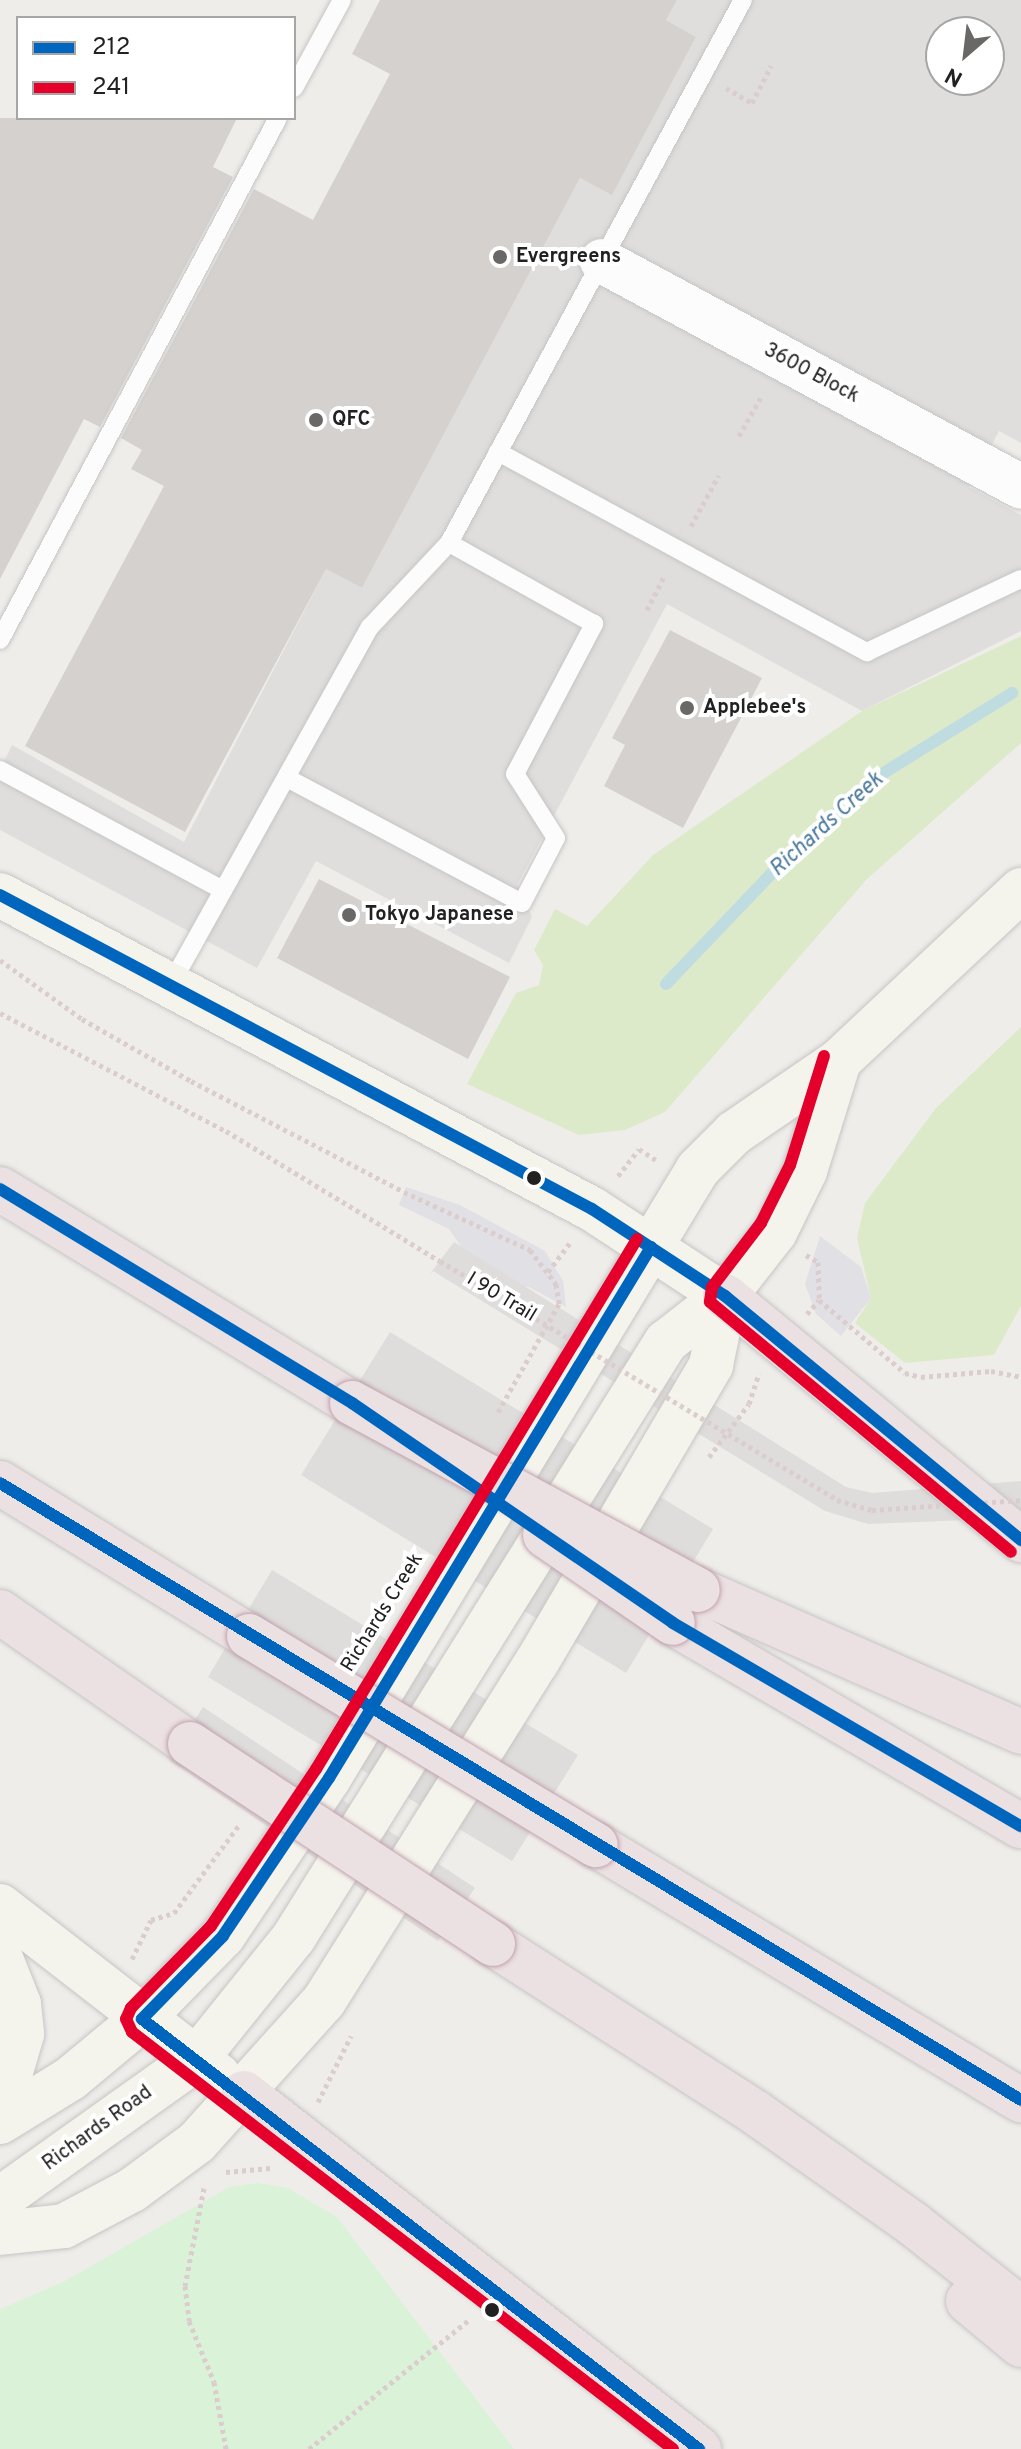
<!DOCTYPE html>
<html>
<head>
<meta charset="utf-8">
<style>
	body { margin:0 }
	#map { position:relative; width:1021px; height:2449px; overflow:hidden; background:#efedea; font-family:Overpass,sans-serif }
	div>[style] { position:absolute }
	.grass>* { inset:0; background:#ddeaca }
	.park>* { inset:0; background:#daf3d8 }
	.parking>* { inset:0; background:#dfdedd }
	.plaza>* { inset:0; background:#e1e0e4 }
	.pier>* { inset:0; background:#dedddc }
	.stream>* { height:12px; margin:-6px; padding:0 6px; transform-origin:6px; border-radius:6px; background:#bfdce0 }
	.building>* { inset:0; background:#d4d1ce }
	.path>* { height:5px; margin-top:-2.5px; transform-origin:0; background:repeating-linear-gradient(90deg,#dbcdcd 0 4px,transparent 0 8px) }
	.roads { filter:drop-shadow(0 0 2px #c6c5c4) drop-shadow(0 0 2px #c6c5c4) }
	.service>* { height:18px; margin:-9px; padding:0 9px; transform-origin:9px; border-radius:9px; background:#fdfcfc }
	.tertiary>* { height:44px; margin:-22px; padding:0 22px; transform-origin:22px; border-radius:22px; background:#fdfcfc }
	.secondary>* { height:44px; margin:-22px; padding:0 22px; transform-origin:22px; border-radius:22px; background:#f4f4ec }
	.motorway>* { height:44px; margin:-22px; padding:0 22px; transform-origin:22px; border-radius:22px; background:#ebe0e2 }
	.path-bridge>* { height:5px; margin-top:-2.5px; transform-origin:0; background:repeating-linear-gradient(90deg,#dbcdcd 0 4px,transparent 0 8px) }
	.bridges { filter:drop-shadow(0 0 2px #c2a2ae) drop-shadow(0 0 2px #c2a2ae) }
	.motorway-bridge>* { height:44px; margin:-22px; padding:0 22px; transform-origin:22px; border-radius:22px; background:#ebe0e2 }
	.bus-1>* { height:12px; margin:-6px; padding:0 6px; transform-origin:6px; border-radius:6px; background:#0065bd }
	.bus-2>* { height:12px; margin:-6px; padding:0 6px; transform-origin:6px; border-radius:6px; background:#e4002b }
	.dots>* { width:22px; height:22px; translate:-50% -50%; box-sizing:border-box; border:4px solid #fff; border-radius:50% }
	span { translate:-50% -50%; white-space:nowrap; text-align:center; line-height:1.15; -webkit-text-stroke:8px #fff; paint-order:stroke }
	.poi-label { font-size:20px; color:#212121; font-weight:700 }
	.left { translate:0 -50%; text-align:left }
	.street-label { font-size:20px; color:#212121 }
	.water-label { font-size:22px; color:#4a789d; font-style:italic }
	.legend { position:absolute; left:16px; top:16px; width:280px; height:104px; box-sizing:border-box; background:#fff; border:2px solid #a6a6a6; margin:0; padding:10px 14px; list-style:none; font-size:24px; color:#212121 }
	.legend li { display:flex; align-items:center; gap:16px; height:40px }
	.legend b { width:40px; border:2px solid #a6a6a6 }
	.north { position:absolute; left:925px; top:16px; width:80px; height:80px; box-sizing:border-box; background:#fff; border:2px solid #a6a6a6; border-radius:50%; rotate:208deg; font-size:22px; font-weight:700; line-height:32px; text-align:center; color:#212121 }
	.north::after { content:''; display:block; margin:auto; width:28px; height:36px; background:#696867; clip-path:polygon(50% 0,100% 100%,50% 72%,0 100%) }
</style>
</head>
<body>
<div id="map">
	<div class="grass">
		<i style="clip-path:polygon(1021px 636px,1021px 743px,867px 879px,665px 1112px,625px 1130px,579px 1135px,467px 1084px,516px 993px,539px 985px,543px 965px,534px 950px,555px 909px,587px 926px,653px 855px,862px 711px)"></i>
		<i style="clip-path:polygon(1021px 1027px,1021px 1306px,994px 1355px,905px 1363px,855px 1323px,871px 1298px,857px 1238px,865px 1203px,936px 1108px)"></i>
	</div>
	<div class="park">
		<i style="clip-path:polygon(257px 2183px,288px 2188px,337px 2217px,514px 2449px,0 2449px,0 2309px,65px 2281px,229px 2187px)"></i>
	</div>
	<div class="parking">
		<i style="clip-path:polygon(evenodd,677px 0,1021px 0,1021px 443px,999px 431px,969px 487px,1021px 515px,1021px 631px,862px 711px,667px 604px,517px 885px,532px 917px,509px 963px,316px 861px,257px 968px,0 830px,0 770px,12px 745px,184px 842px,326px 569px,362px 588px,580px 178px,612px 194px,696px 37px,666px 20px,677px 0,941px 32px,989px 32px,989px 80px,941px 80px,941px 32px)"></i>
	</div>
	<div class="plaza">
		<i style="clip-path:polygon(406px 1187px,460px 1205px,545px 1251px,563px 1281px,566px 1307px,529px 1287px,512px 1287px,474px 1265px,449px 1229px,399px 1205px)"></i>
		<i style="clip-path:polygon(820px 1236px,861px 1267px,871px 1298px,841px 1336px,816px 1314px,805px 1284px)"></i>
	</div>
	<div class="pier">
		<i style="clip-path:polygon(454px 1242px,846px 1487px,872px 1493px,1021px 1481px,1021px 1518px,868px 1524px,825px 1511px,433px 1271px,429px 1275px)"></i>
		<i style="clip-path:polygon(390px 1332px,713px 1529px,626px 1673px,301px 1475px)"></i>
		<i style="clip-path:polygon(272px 1570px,578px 1755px,512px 1861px,208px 1677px)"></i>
		<i style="clip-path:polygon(203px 1707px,475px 1888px,438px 1941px,169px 1760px)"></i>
	</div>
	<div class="stream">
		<i style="left:666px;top:984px;width:151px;rotate:-46.3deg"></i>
		<i style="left:770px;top:875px;width:142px;rotate:-42.7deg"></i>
		<i style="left:874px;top:779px;width:163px;rotate:-31.9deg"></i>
	</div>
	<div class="building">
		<i style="clip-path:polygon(380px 0,677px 0,666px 20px,696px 37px,612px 195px,580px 178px,362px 588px,326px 569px,185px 832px,25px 746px,164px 486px,131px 469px,142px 450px,121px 438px,254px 189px,313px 220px,390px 74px,352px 54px)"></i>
		<i style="clip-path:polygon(0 118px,237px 118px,213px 167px,233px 177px,100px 427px,84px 419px,0 579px)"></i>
		<i style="clip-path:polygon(670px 630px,762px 678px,683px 828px,604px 786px,625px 745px,612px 738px)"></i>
		<i style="clip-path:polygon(319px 879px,510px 977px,468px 1059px,277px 958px)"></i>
	</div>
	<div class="path">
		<i style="left:726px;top:88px;width:30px;rotate:30deg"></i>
		<i style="left:752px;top:103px;width:42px;rotate:-62.8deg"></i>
		<i style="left:739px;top:436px;width:47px;rotate:-60.7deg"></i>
		<i style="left:691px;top:526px;width:58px;rotate:-61.2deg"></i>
		<i style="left:647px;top:610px;width:39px;rotate:-63deg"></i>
		<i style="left:0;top:960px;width:101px;rotate:35.7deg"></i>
		<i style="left:82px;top:1019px;width:125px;rotate:29.6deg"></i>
		<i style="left:191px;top:1081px;width:240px;rotate:27.5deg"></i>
		<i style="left:404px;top:1192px;width:139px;rotate:24.7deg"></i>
		<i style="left:530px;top:1250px;width:43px;rotate:52.6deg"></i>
		<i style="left:556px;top:1284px;width:20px;rotate:81deg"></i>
		<i style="left:559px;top:1304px;width:126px;rotate:119.4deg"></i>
		<i style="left:0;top:1013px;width:255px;rotate:27.6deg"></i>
		<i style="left:226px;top:1131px;width:250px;rotate:31.3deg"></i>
		<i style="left:618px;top:1176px;width:34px;rotate:-52deg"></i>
		<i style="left:639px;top:1149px;width:20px;rotate:33deg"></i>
		<i style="left:806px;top:1255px;width:14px;rotate:30deg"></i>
		<i style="left:818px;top:1262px;width:38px;rotate:88deg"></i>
		<i style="left:819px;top:1300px;width:113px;rotate:40.3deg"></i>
		<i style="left:905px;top:1373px;width:16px;rotate:14deg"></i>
		<i style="left:921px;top:1377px;width:70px;rotate:-4.9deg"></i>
		<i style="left:991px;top:1371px;width:31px;rotate:11deg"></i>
		<i style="left:548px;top:1272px;width:36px;rotate:-53deg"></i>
		<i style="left:807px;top:1314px;width:18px;rotate:-49deg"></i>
		<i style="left:709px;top:1457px;width:66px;rotate:-53deg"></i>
		<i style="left:749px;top:1404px;width:32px;rotate:-72deg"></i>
		<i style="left:132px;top:1959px;width:43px;rotate:-64deg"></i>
		<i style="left:151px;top:1920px;width:24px;rotate:-17deg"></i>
		<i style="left:174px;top:1913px;width:109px;rotate:-53.5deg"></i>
		<i style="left:318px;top:2102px;width:74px;rotate:-63.4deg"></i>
		<i style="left:226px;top:2172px;width:45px;rotate:-5.1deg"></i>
		<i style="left:204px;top:2188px;width:100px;rotate:101deg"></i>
		<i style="left:185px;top:2286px;width:35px;rotate:83deg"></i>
		<i style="left:189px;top:2321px;width:66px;rotate:67.7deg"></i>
		<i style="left:214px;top:2382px;width:68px;rotate:79.8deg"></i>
		<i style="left:309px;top:2449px;width:207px;rotate:-38.9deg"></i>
	</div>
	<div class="roads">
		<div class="service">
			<i style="left:294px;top:88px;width:100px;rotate:-61.4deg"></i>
			<i style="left:498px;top:452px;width:420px;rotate:28.5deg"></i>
			<i style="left:867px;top:652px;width:170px;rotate:-25.4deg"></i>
			<i style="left:0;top:640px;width:591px;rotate:-61.96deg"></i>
			<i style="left:0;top:770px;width:253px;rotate:28.3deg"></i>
			<i style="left:287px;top:778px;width:266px;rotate:28deg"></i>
			<i style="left:522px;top:903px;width:73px;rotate:-62.4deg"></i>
			<i style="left:556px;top:838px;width:76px;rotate:-122.6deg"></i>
			<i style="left:515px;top:774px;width:170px;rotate:-62.2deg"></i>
			<i style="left:594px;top:624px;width:166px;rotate:-150.8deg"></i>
			<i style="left:171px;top:984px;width:409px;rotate:-60.9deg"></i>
			<i style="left:370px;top:627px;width:115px;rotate:-46.8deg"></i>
			<i style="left:449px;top:543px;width:617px;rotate:-61.57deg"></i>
		</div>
		<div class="tertiary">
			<i style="left:602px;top:261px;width:476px;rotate:28.3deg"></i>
		</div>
		<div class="secondary">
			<i style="left:0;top:895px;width:670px;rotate:27.94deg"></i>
			<i style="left:592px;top:1209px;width:159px;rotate:33.2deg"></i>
			<i style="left:0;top:1906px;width:277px;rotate:37.8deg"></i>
			<i style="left:0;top:1956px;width:52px;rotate:68.4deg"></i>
			<i style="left:19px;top:2004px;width:30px;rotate:84deg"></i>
			<i style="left:22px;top:2034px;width:50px;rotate:106.3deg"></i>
			<i style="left:8px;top:2082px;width:12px;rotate:132deg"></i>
			<i style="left:0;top:2122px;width:82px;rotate:-31.6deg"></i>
			<i style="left:70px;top:2079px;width:94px;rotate:-39.8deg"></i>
			<i style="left:142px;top:2019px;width:116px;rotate:-45.7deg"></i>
			<i style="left:223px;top:1936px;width:190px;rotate:-56.1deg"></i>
			<i style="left:329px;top:1778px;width:712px;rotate:-58.79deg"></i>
			<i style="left:698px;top:1169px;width:51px;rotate:-45deg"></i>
			<i style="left:734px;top:1133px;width:127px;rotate:-34.4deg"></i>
			<i style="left:839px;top:1061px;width:250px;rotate:-43.2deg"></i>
			<i style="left:0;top:2199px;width:241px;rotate:-35.5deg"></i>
			<i style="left:196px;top:2059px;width:156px;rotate:-51.2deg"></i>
			<i style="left:294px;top:1937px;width:702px;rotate:-57.99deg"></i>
			<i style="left:666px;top:1342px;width:75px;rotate:-37.9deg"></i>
			<i style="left:725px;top:1296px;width:81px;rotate:-52deg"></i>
			<i style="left:775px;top:1232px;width:68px;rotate:-63.8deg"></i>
			<i style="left:805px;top:1171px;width:115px;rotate:-72.8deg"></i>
			<i style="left:0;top:2233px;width:64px;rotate:-6.2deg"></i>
			<i style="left:64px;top:2226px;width:77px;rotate:-27.9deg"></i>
			<i style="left:132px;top:2190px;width:81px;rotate:-36.4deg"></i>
			<i style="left:197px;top:2142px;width:190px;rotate:-48deg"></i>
			<i style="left:324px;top:2001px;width:400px;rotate:-57.9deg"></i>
			<i style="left:537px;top:1662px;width:344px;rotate:-59.6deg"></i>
			<i style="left:711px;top:1365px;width:70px;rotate:-78.5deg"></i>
		</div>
		<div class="motorway">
			<i style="left:0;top:1189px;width:412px;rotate:31.3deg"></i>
			<i style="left:725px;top:1296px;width:384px;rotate:39.5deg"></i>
			<i style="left:0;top:1483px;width:292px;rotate:31.6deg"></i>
			<i style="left:698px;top:1590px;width:353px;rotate:23.7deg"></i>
			<i style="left:0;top:1612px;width:231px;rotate:34.8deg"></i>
			<i style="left:673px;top:1623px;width:403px;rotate:30.3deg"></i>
			<i style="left:596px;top:1845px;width:496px;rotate:31deg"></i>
			<i style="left:493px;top:1944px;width:313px;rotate:32.7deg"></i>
			<i style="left:756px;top:2113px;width:191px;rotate:35.2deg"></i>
			<i style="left:912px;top:2223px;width:139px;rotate:38.3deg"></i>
			<i style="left:244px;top:2093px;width:578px;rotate:38.04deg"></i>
			<i style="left:968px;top:2301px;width:69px;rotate:39.7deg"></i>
		</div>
	</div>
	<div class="path-bridge">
		<i style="left:440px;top:1261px;width:463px;rotate:31deg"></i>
		<i style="left:837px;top:1500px;width:36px;rotate:16deg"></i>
		<i style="left:872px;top:1510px;width:149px;rotate:-3.8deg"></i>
	</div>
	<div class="bridges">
		<div class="motorway-bridge">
			<i style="left:352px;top:1403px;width:393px;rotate:28.4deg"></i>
			<i style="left:545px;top:1535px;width:155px;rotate:34.5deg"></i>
			<i style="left:249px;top:1636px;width:405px;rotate:31.1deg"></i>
			<i style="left:190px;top:1744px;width:363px;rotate:33.4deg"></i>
		</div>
	</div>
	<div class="bus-1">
		<i style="left:0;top:895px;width:670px;rotate:27.94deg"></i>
		<i style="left:592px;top:1209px;width:159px;rotate:33.2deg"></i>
		<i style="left:725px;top:1296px;width:384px;rotate:39.5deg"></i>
		<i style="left:0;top:1189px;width:412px;rotate:31.3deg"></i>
		<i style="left:352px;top:1403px;width:389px;rotate:34.4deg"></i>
		<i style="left:673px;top:1623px;width:403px;rotate:30.3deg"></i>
		<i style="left:651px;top:1247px;width:621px;rotate:121.23deg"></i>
		<i style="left:329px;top:1778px;width:190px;rotate:123.9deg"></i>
		<i style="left:223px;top:1936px;width:116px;rotate:134.3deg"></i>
		<i style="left:142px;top:2019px;width:704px;rotate:37.67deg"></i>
		<i style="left:0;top:1483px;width:1193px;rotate:31.14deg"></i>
	</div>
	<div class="bus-2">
		<i style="left:824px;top:1056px;width:114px;rotate:107.3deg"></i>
		<i style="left:790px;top:1165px;width:65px;rotate:116.6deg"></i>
		<i style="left:761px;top:1223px;width:81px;rotate:127.4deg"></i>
		<i style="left:712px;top:1287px;width:15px;rotate:98deg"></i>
		<i style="left:710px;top:1302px;width:391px;rotate:39.7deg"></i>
		<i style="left:637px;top:1239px;width:620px;rotate:121.2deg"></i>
		<i style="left:316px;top:1769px;width:189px;rotate:123.8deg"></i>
		<i style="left:211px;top:1926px;width:115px;rotate:134.3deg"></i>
		<i style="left:131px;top:2008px;width:12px;rotate:114deg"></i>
		<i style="left:126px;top:2019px;width:14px;rotate:65deg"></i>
		<i style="left:132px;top:2032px;width:683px;rotate:37.62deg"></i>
	</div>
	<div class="dots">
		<i style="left:500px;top:257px;background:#696867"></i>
		<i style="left:316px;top:420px;background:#696867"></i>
		<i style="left:687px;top:708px;background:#696867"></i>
		<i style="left:349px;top:915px;background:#696867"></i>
		<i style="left:534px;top:1178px;background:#212121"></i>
		<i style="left:492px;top:2310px;background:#212121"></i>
	</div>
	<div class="poi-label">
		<span class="left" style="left:516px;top:257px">Evergreens</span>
		<span class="left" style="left:332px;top:420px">QFC</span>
		<span class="left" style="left:703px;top:708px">Applebee's</span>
		<span class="left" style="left:365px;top:915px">Tokyo Japanese</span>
	</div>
	<div class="street-label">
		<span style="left:811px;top:374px;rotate:28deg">3600 Block</span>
		<span style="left:501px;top:1298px;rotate:31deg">I 90 Trail</span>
		<span style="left:383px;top:1613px;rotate:-58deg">Richards Creek</span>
		<span style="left:98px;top:2129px;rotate:-36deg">Richards Road</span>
	</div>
	<div class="water-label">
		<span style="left:827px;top:825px;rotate:-42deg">Richards Creek</span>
	</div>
	<ul class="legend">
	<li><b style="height:10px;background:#0065bd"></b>212</li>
	<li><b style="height:10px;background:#e4002b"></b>241</li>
	</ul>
	<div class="north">N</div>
</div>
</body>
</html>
